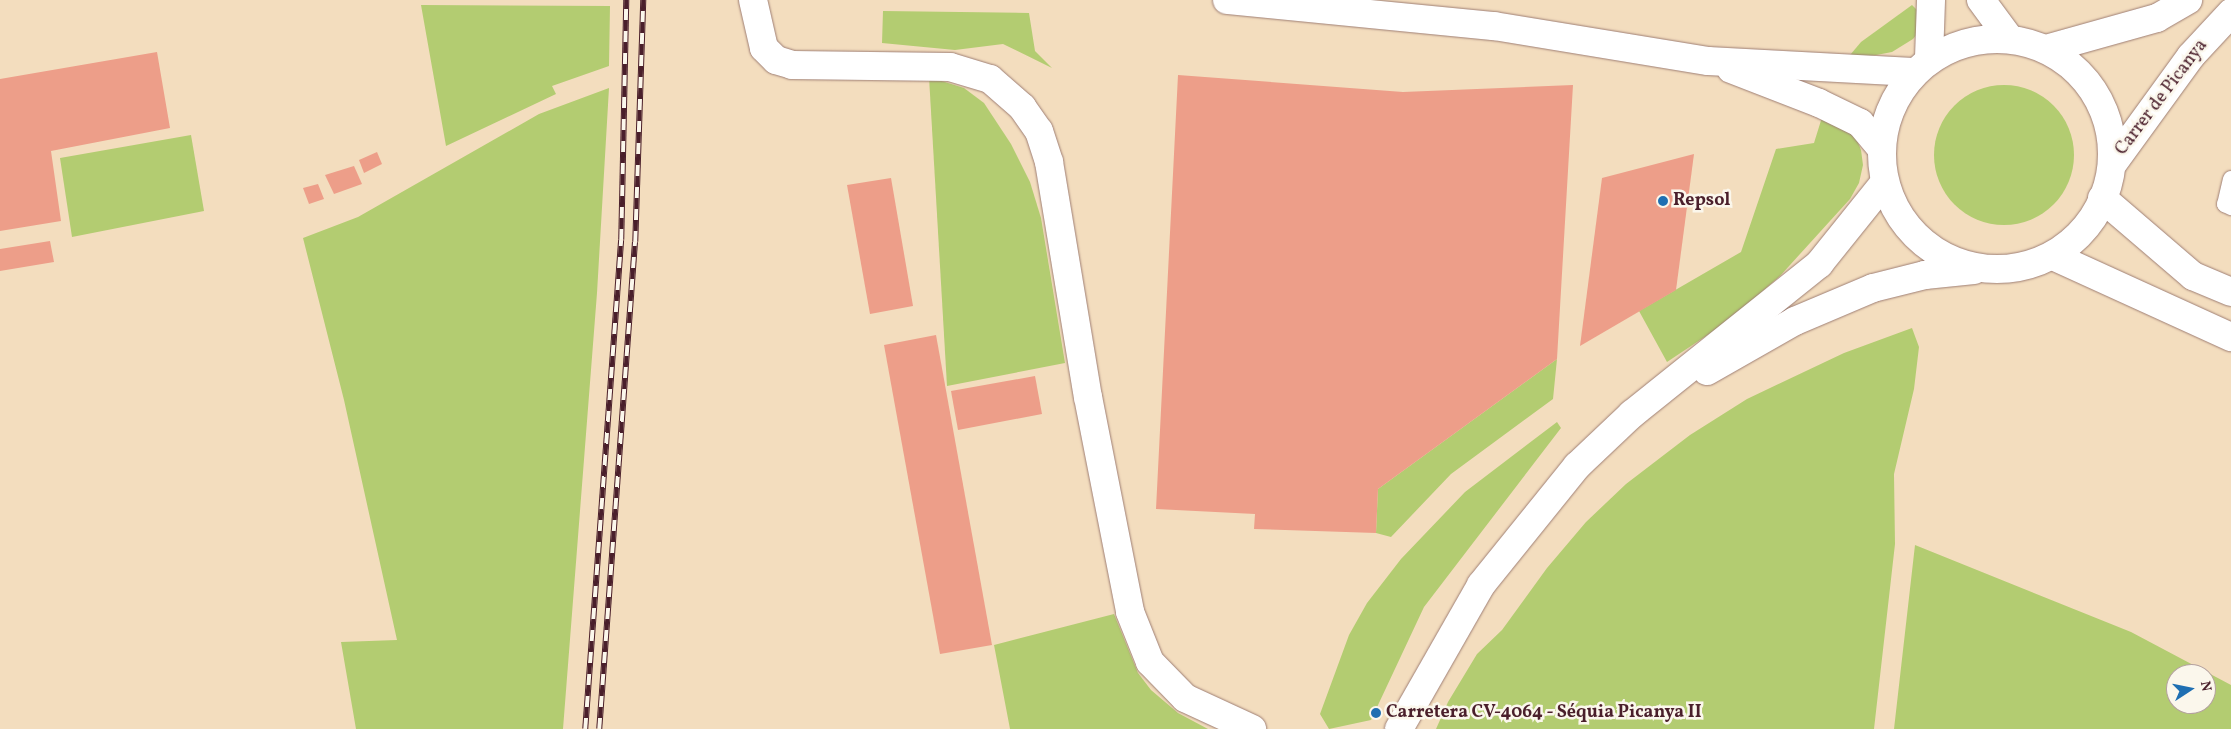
<!DOCTYPE html>
<html>
<head>
<meta charset="utf-8">
<style>
	body { margin:0 }
	#map { position:relative; width:2231px; height:729px; overflow:hidden; background:#f3ddbe; font-family:Vollkorn,serif }
	div>[style] { position:absolute }
	.green>* { inset:0; background:#b3cc71 }
	.round { border-radius:50% }
	.building>* { inset:0; background:#ed9e89 }
	.roads { filter:drop-shadow(0 0 1px #9e7e74) drop-shadow(0 0 1px #9e7e74) }
	.service>* { height:16px; margin:-8px; padding:0 8px; transform-origin:8px; border-radius:8px; background:#fff }
	.minor>* { height:28px; margin:-14px; padding:0 14px; transform-origin:14px; border-radius:14px; background:#fff }
	.tertiary>* { height:28px; margin:-14px; padding:0 14px; transform-origin:14px; border-radius:14px; background:#fff }
	.tertiary>.ring { margin:-14px; padding:0; box-sizing:content-box; background:none; border:28px solid #fff; border-radius:50% }
	.secondary>* { height:28px; margin:-14px; padding:0 14px; transform-origin:14px; border-radius:14px; background:#fff }
	.rail>* { height:5.5px; margin-top:-2.75px; transform-origin:0; background:repeating-linear-gradient(90deg,#fbf7ec 0 11px,#4a1f2b 0 22px); box-sizing:border-box; border-block:1px solid #4a1f2b }
	.dots>* { width:14px; height:14px; translate:-50% -50%; box-sizing:border-box; border:2px solid #fbf7ec; border-radius:50% }
	span { translate:-50% -50%; white-space:nowrap; text-align:center; line-height:1.15; -webkit-text-stroke:5px #fbf7ec; paint-order:stroke }
	.street-label { font-size:18px; color:#4a1f2b }
	.poi-label { font-size:18px; color:#4a1f2b; font-weight:700 }
	.left { translate:0 -50%; text-align:left }
	.north { position:absolute; left:2166px; top:664px; width:50px; height:50px; box-sizing:border-box; background:#fbf7ec; border:1px solid #b4a19f; border-radius:50%; rotate:79deg; font-size:14px; font-weight:700; line-height:20px; text-align:center; color:#4a1f2b }
	.north::after { content:''; display:block; margin:auto; width:18px; height:22px; background:#1f6fb2; clip-path:polygon(50% 0,100% 100%,50% 72%,0 100%) }
</style>
</head>
<body>
<div id="map">
	<div class="green">
		<i style="clip-path:polygon(421px 5px,610px 6px,609px 66px,552px 86px,556px 94px,446px 146px)"></i>
		<i style="clip-path:polygon(1912px 5px,1920px 13px,1918px 33px,1913px 39px,1892px 52px,1845px 61px,1861px 42px)"></i>
		<i style="clip-path:polygon(883px 11px,1029px 13px,1035px 51px,1052px 68px,1003px 44px,955px 50px,882px 43px)"></i>
		<i style="clip-path:polygon(929px 77px,964px 88px,984px 103px,1011px 144px,1030px 182px,1041px 218px,1065px 363px,947px 386px)"></i>
		<i class="round" style="left:1934px;top:85px;width:140px;height:140px"></i>
		<i style="clip-path:polygon(609px 88px,597px 293px,563px 729px,356px 729px,341px 642px,397px 640px,344px 400px,303px 238px,358px 217px,539px 114px)"></i>
		<i style="clip-path:polygon(1823px 114px,1855px 135px,1861px 150px,1863px 165px,1859px 183px,1850px 199px,1780px 276px,1727px 322px,1667px 362px,1639px 311px,1741px 252px,1776px 149px,1814px 143px)"></i>
		<i style="clip-path:polygon(191px 135px,204px 211px,72px 237px,60px 158px)"></i>
		<i style="clip-path:polygon(1912px 328px,1919px 347px,1914px 389px,1894px 474px,1895px 544px,1874px 729px,1436px 729px,1448px 702px,1477px 654px,1502px 630px,1547px 568px,1586px 522px,1626px 484px,1690px 435px,1747px 399px,1844px 353px)"></i>
		<i style="clip-path:polygon(1557px 359px,1553px 399px,1451px 474px,1391px 537px,1376px 533px,1378px 489px)"></i>
		<i style="clip-path:polygon(1557px 422px,1561px 428px,1424px 607px,1371px 720px,1329px 729px,1320px 714px,1349px 635px,1367px 603px,1401px 559px,1465px 492px)"></i>
		<i style="clip-path:polygon(evenodd,1915px 545px,2131px 632px,2231px 685px,2231px 729px,1894px 729px,1915px 545px,2176px 674px,2206px 674px,2206px 704px,2176px 704px,2176px 674px)"></i>
		<i style="clip-path:polygon(1114px 614px,1138px 673px,1151px 690px,1178px 713px,1208px 729px,1010px 729px,994px 645px)"></i>
	</div>
	<div class="building">
		<i style="clip-path:polygon(157px 52px,170px 128px,51px 151px,61px 221px,0 231px,0 79px)"></i>
		<i style="clip-path:polygon(1178px 75px,1403px 92px,1573px 85px,1557px 359px,1378px 489px,1376px 533px,1254px 529px,1255px 514px,1156px 509px)"></i>
		<i style="clip-path:polygon(377px 152px,382px 164px,364px 173px,359px 160px)"></i>
		<i style="clip-path:polygon(1694px 154px,1676px 290px,1580px 346px,1602px 178px)"></i>
		<i style="clip-path:polygon(354px 166px,362px 184px,334px 194px,325px 175px)"></i>
		<i style="clip-path:polygon(891px 178px,913px 306px,870px 314px,847px 185px)"></i>
		<i style="clip-path:polygon(318px 184px,324px 199px,309px 204px,303px 188px)"></i>
		<i style="clip-path:polygon(50px 241px,54px 262px,0 271px,0 249px)"></i>
		<i style="clip-path:polygon(936px 335px,992px 645px,940px 654px,884px 345px)"></i>
		<i style="clip-path:polygon(1035px 376px,1042px 414px,958px 430px,951px 391px)"></i>
	</div>
	<div class="roads">
		<div class="service">
			<i style="left:2231px;top:179px;width:26px;rotate:103deg"></i>
			<i style="left:2225px;top:204px;width:7px;rotate:27deg"></i>
		</div>
		<div class="minor">
			<i style="left:753px;top:0;width:49px;rotate:77.1deg"></i>
			<i style="left:764px;top:48px;width:17px;rotate:45deg"></i>
			<i style="left:776px;top:60px;width:17px;rotate:17deg"></i>
			<i style="left:792px;top:65px;width:158px;rotate:0.7deg"></i>
			<i style="left:950px;top:67px;width:42px;rotate:16.7deg"></i>
			<i style="left:990px;top:79px;width:43px;rotate:41.2deg"></i>
			<i style="left:1022px;top:107px;width:29px;rotate:55deg"></i>
			<i style="left:1039px;top:131px;width:33px;rotate:72deg"></i>
			<i style="left:1049px;top:162px;width:238px;rotate:80.6deg"></i>
			<i style="left:1088px;top:397px;width:219px;rotate:78.9deg"></i>
			<i style="left:1130px;top:612px;width:54px;rotate:68.2deg"></i>
			<i style="left:1150px;top:662px;width:50px;rotate:45.8deg"></i>
			<i style="left:1185px;top:698px;width:74px;rotate:24.8deg"></i>
			<i style="left:1981px;top:0;width:47px;rotate:53.6deg"></i>
			<i style="left:1929px;top:58px;width:58px;rotate:-88deg"></i>
		</div>
		<div class="tertiary">
			<i style="left:1227px;top:0;width:268px;rotate:5.6deg"></i>
			<i style="left:1494px;top:26px;width:217px;rotate:9.3deg"></i>
			<i style="left:1708px;top:61px;width:205px;rotate:3.1deg"></i>
			<i class="ring" style="left:1882px;top:39px;width:202px;height:202px"></i>
			<i style="left:2046px;top:49px;width:115px;rotate:-15.6deg"></i>
			<i style="left:2157px;top:18px;width:36px;rotate:-30deg"></i>
			<i style="left:1731px;top:69px;width:94px;rotate:21.1deg"></i>
			<i style="left:1819px;top:103px;width:46px;rotate:26deg"></i>
			<i style="left:1860px;top:123px;width:33px;rotate:50deg"></i>
			<i style="left:2114px;top:162px;width:131px;rotate:-54deg"></i>
			<i style="left:2191px;top:56px;width:59px;rotate:-47.1deg"></i>
			<i style="left:1707px;top:371px;width:101px;rotate:-29.6deg"></i>
			<i style="left:1795px;top:321px;width:85px;rotate:-22.9deg"></i>
			<i style="left:1873px;top:288px;width:54px;rotate:-14deg"></i>
			<i style="left:1925px;top:275px;width:49px;rotate:-5.8deg"></i>
			<i style="left:1399px;top:729px;width:166px;rotate:-60.3deg"></i>
			<i style="left:1481px;top:585px;width:153px;rotate:-51.1deg"></i>
			<i style="left:1577px;top:466px;width:76px;rotate:-43.4deg"></i>
			<i style="left:1632px;top:414px;width:240px;rotate:-38.7deg"></i>
			<i style="left:1819px;top:264px;width:105px;rotate:-51.2deg"></i>
		</div>
		<div class="secondary">
			<i style="left:2102px;top:198px;width:120px;rotate:40.6deg"></i>
			<i style="left:2193px;top:276px;width:41px;rotate:22.8deg"></i>
			<i style="left:2053px;top:256px;width:196px;rotate:24.5deg"></i>
		</div>
	</div>
	<div class="rail">
		<i style="left:585px;top:729px;width:490px;rotate:-85.8deg"></i>
		<i style="left:621px;top:240px;width:240px;rotate:-88.8deg"></i>
		<i style="left:599px;top:729px;width:488px;rotate:-85.8deg"></i>
		<i style="left:635px;top:242px;width:242px;rotate:-88.1deg"></i>
	</div>
	<div class="dots">
		<i style="left:1663px;top:201px;background:#1f6fb2"></i>
		<i style="left:1376px;top:713px;background:#1f6fb2"></i>
	</div>
	<div class="street-label">
		<span style="left:2162px;top:98px;rotate:-53deg">Carrer de Picanya</span>
	</div>
	<div class="poi-label">
		<span class="left" style="left:1673px;top:201px">Repsol</span>
		<span class="left" style="left:1386px;top:713px">Carretera CV-4064 - Séquia Picanya II</span>
	</div>
	<div class="north">N</div>
</div>
</body>
</html>
